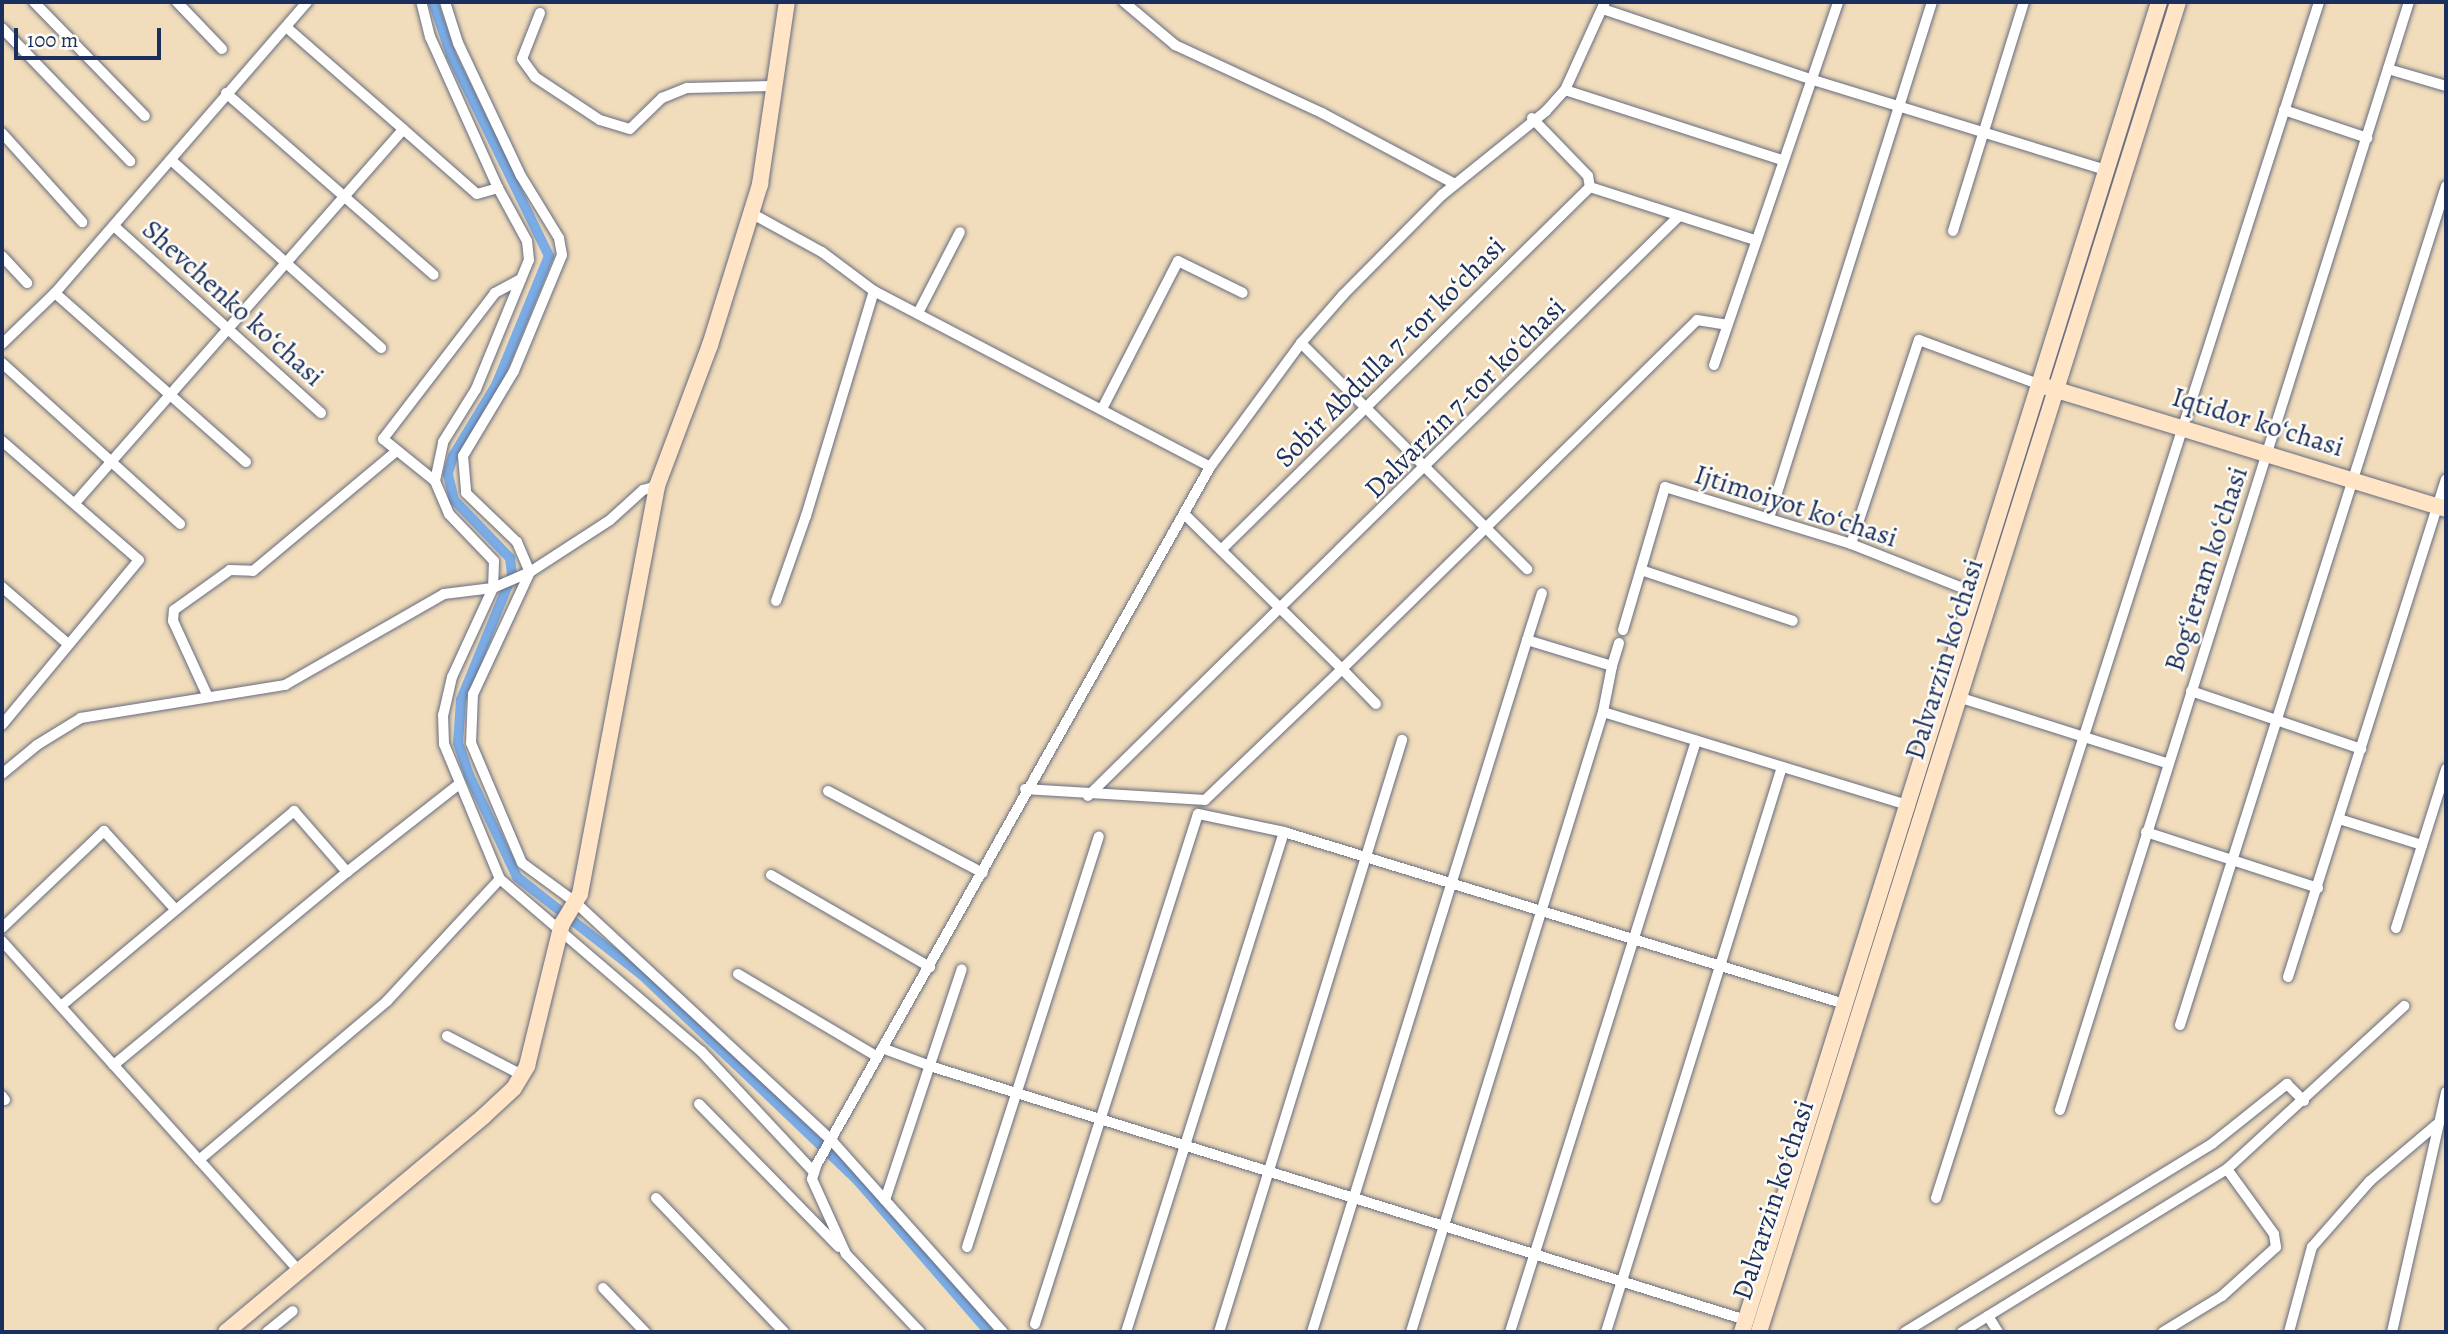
<!DOCTYPE html>
<html>
<head>
<meta charset="utf-8">
<style>
	body { margin:0 }
	#map { position:relative; width:2448px; height:1334px; overflow:hidden; background:#f1dcbb; font-family:Alegreya,serif }
	div>[style] { position:absolute }
	.canal>* { height:10px; margin:-5px; padding:0 5px; transform-origin:5px; border-radius:5px; background:#7bace6 }
	.roads { filter:drop-shadow(0 0 2px #666c7f) drop-shadow(0 0 2px #666c7f) }
	.street>* { height:10px; margin:-5px; padding:0 5px; transform-origin:5px; border-radius:5px; background:#fff }
	.secondary>* { height:16px; margin:-8px; padding:0 8px; transform-origin:8px; border-radius:8px; background:#ffe4c6 }
	span { translate:-50% -50%; white-space:nowrap; text-align:center; line-height:1.15; -webkit-text-stroke:5px #fdfcf7; paint-order:stroke }
	.street-label { font-size:28px; color:#1b2f5e }
	.frame { position:absolute; inset:0; border:4px solid #1b2f5e; pointer-events:none }
	.scale { position:absolute; left:14px; top:28px; width:147px; height:32px; box-sizing:border-box; border:4px solid #1b2f5e; border-top:0; padding-left:9px; font-size:21px; line-height:24px; white-space:nowrap; color:#1b2f5e; -webkit-text-stroke:5px #fdfcf7; paint-order:stroke }
</style>
</head>
<body>
<div id="map">
	<div class="canal">
		<i style="left:433px;top:2px;width:56px;rotate:71.2deg"></i>
		<i style="left:451px;top:55px;width:224px;rotate:64deg"></i>
		<i style="left:549px;top:256px;width:139px;rotate:112.3deg"></i>
		<i style="left:496px;top:385px;width:83px;rotate:121.2deg"></i>
		<i style="left:453px;top:456px;width:19px;rotate:106deg"></i>
		<i style="left:448px;top:474px;width:27px;rotate:77deg"></i>
		<i style="left:454px;top:500px;width:81px;rotate:46deg"></i>
		<i style="left:510px;top:558px;width:17px;rotate:83deg"></i>
		<i style="left:512px;top:575px;width:135px;rotate:112.2deg"></i>
		<i style="left:461px;top:700px;width:43px;rotate:94deg"></i>
		<i style="left:458px;top:743px;width:34px;rotate:71deg"></i>
		<i style="left:469px;top:775px;width:113px;rotate:64.8deg"></i>
		<i style="left:517px;top:877px;width:159px;rotate:38.1deg"></i>
		<i style="left:642px;top:975px;width:298px;rotate:43.6deg"></i>
		<i style="left:858px;top:1181px;width:200px;rotate:49.1deg"></i>
	</div>
	<div class="roads">
		<div class="street">
			<i style="left:34px;top:2px;width:159px;rotate:45.8deg"></i>
			<i style="left:177px;top:2px;width:65px;rotate:46.2deg"></i>
			<i style="left:445px;top:2px;width:43px;rotate:72.4deg"></i>
			<i style="left:458px;top:43px;width:147px;rotate:64.7deg"></i>
			<i style="left:521px;top:176px;width:73px;rotate:58.5deg"></i>
			<i style="left:559px;top:238px;width:17px;rotate:80deg"></i>
			<i style="left:562px;top:255px;width:126px;rotate:112.5deg"></i>
			<i style="left:514px;top:371px;width:99px;rotate:121deg"></i>
			<i style="left:463px;top:456px;width:37px;rotate:85deg"></i>
			<i style="left:466px;top:493px;width:71px;rotate:43.9deg"></i>
			<i style="left:517px;top:542px;width:33px;rotate:67deg"></i>
			<i style="left:530px;top:572px;width:135px;rotate:115deg"></i>
			<i style="left:473px;top:694px;width:49px;rotate:92.3deg"></i>
			<i style="left:471px;top:743px;width:130px;rotate:67deg"></i>
			<i style="left:522px;top:863px;width:66px;rotate:36.3deg"></i>
			<i style="left:575px;top:902px;width:352px;rotate:42.9deg"></i>
			<i style="left:833px;top:1142px;width:255px;rotate:48.2deg"></i>
			<i style="left:1124px;top:2px;width:67px;rotate:40.1deg"></i>
			<i style="left:1175px;top:45px;width:162px;rotate:24.8deg"></i>
			<i style="left:1322px;top:113px;width:151px;rotate:28.1deg"></i>
			<i style="left:1603px;top:9px;width:219px;rotate:18.7deg"></i>
			<i style="left:1810px;top:79px;width:309px;rotate:17.1deg"></i>
			<i style="left:540px;top:13px;width:49px;rotate:111.4deg"></i>
			<i style="left:522px;top:59px;width:22px;rotate:54deg"></i>
			<i style="left:535px;top:77px;width:78px;rotate:33.5deg"></i>
			<i style="left:600px;top:120px;width:31px;rotate:17deg"></i>
			<i style="left:630px;top:129px;width:45px;rotate:-44.1deg"></i>
			<i style="left:662px;top:98px;width:27px;rotate:-22deg"></i>
			<i style="left:687px;top:88px;width:85px;rotate:-1.3deg"></i>
			<i style="left:2px;top:28px;width:185px;rotate:46.1deg"></i>
			<i style="left:2388px;top:69px;width:60px;rotate:16.3deg"></i>
			<i style="left:1565px;top:90px;width:228px;rotate:17.9deg"></i>
			<i style="left:226px;top:93px;width:276px;rotate:41.2deg"></i>
			<i style="left:2284px;top:110px;width:88px;rotate:18.6deg"></i>
			<i style="left:1532px;top:118px;width:81px;rotate:46deg"></i>
			<i style="left:1588px;top:176px;width:11px;rotate:80deg"></i>
			<i style="left:1590px;top:187px;width:173px;rotate:17.8deg"></i>
			<i style="left:403px;top:129px;width:98px;rotate:41.3deg"></i>
			<i style="left:477px;top:194px;width:22px;rotate:-16deg"></i>
			<i style="left:498px;top:188px;width:166px;rotate:-114.2deg"></i>
			<i style="left:430px;top:37px;width:36px;rotate:-104deg"></i>
			<i style="left:2px;top:133px;width:120px;rotate:48deg"></i>
			<i style="left:171px;top:160px;width:282px;rotate:41.8deg"></i>
			<i style="left:751px;top:213px;width:81px;rotate:28.8deg"></i>
			<i style="left:822px;top:252px;width:65px;rotate:36.9deg"></i>
			<i style="left:874px;top:291px;width:379px;rotate:27.6deg"></i>
			<i style="left:114px;top:226px;width:279px;rotate:42.1deg"></i>
			<i style="left:1953px;top:231px;width:240px;rotate:-72.8deg"></i>
			<i style="left:2px;top:256px;width:37px;rotate:47deg"></i>
			<i style="left:521px;top:279px;width:30px;rotate:152deg"></i>
			<i style="left:495px;top:293px;width:184px;rotate:127.5deg"></i>
			<i style="left:383px;top:439px;width:67px;rotate:38.9deg"></i>
			<i style="left:435px;top:481px;width:36px;rotate:67deg"></i>
			<i style="left:449px;top:514px;width:65px;rotate:46.2deg"></i>
			<i style="left:494px;top:561px;width:27px;rotate:92deg"></i>
			<i style="left:493px;top:588px;width:98px;rotate:114.7deg"></i>
			<i style="left:452px;top:677px;width:39px;rotate:103deg"></i>
			<i style="left:443px;top:715px;width:29px;rotate:88deg"></i>
			<i style="left:444px;top:744px;width:146px;rotate:67.5deg"></i>
			<i style="left:500px;top:879px;width:265px;rotate:40.6deg"></i>
			<i style="left:701px;top:1051px;width:166px;rotate:47deg"></i>
			<i style="left:55px;top:293px;width:255px;rotate:41.5deg"></i>
			<i style="left:918px;top:313px;width:91px;rotate:-62.6deg"></i>
			<i style="left:1301px;top:343px;width:320px;rotate:45deg"></i>
			<i style="left:2px;top:344px;width:74px;rotate:-43.9deg"></i>
			<i style="left:55px;top:293px;width:385px;rotate:-49.1deg"></i>
			<i style="left:2px;top:363px;width:240px;rotate:42.1deg"></i>
			<i style="left:1714px;top:365px;width:384px;rotate:-71.1deg"></i>
			<i style="left:1103px;top:407px;width:164px;rotate:-62.8deg"></i>
			<i style="left:1178px;top:261px;width:72px;rotate:26.2deg"></i>
			<i style="left:2px;top:441px;width:181px;rotate:41deg"></i>
			<i style="left:139px;top:560px;width:214px;rotate:129.7deg"></i>
			<i style="left:435px;top:481px;width:40px;rotate:-78deg"></i>
			<i style="left:443px;top:442px;width:62px;rotate:-58.1deg"></i>
			<i style="left:476px;top:389px;width:139px;rotate:-67.7deg"></i>
			<i style="left:529px;top:260px;width:19px;rotate:-96deg"></i>
			<i style="left:527px;top:241px;width:60px;rotate:-118.7deg"></i>
			<i style="left:75px;top:503px;width:497px;rotate:-48.7deg"></i>
			<i style="left:403px;top:129px;width:155px;rotate:-138.9deg"></i>
			<i style="left:1769px;top:518px;width:541px;rotate:-72.47deg"></i>
			<i style="left:1851px;top:544px;width:215px;rotate:-71.6deg"></i>
			<i style="left:1919px;top:340px;width:127px;rotate:20.3deg"></i>
			<i style="left:1222px;top:549px;width:516px;rotate:-44.53deg"></i>
			<i style="left:1641px;top:570px;width:160px;rotate:18.5deg"></i>
			<i style="left:2px;top:587px;width:87px;rotate:40.8deg"></i>
			<i style="left:776px;top:601px;width:90px;rotate:-70.6deg"></i>
			<i style="left:806px;top:516px;width:235px;rotate:-73.2deg"></i>
			<i style="left:1623px;top:630px;width:149px;rotate:-73.6deg"></i>
			<i style="left:1665px;top:487px;width:195px;rotate:17deg"></i>
			<i style="left:1851px;top:544px;width:131px;rotate:21.5deg"></i>
			<i style="left:1527px;top:640px;width:49px;rotate:-72.3deg"></i>
			<i style="left:1612px;top:666px;width:24px;rotate:-73deg"></i>
			<i style="left:2191px;top:691px;width:180px;rotate:18.8deg"></i>
			<i style="left:208px;top:697px;width:84px;rotate:-114.7deg"></i>
			<i style="left:173px;top:621px;width:11px;rotate:-85deg"></i>
			<i style="left:174px;top:610px;width:69px;rotate:-35.5deg"></i>
			<i style="left:230px;top:570px;width:23px;rotate:2deg"></i>
			<i style="left:253px;top:571px;width:184px;rotate:-39.9deg"></i>
			<i style="left:1958px;top:697px;width:221px;rotate:17.6deg"></i>
			<i style="left:1376px;top:704px;width:49px;rotate:-134.2deg"></i>
			<i style="left:1342px;top:669px;width:498px;rotate:-44.5deg"></i>
			<i style="left:1697px;top:320px;width:30px;rotate:9deg"></i>
			<i style="left:1603px;top:712px;width:321px;rotate:17deg"></i>
			<i style="left:2px;top:774px;width:45px;rotate:-39.6deg"></i>
			<i style="left:37px;top:745px;width:52px;rotate:-31.5deg"></i>
			<i style="left:81px;top:718px;width:207px;rotate:-9.2deg"></i>
			<i style="left:285px;top:685px;width:183px;rotate:-29.8deg"></i>
			<i style="left:444px;top:594px;width:49px;rotate:-7deg"></i>
			<i style="left:493px;top:588px;width:40px;rotate:-23.4deg"></i>
			<i style="left:530px;top:572px;width:95px;rotate:-33deg"></i>
			<i style="left:610px;top:520px;width:45px;rotate:-42.3deg"></i>
			<i style="left:643px;top:490px;width:15px;rotate:-16deg"></i>
			<i style="left:1025px;top:789px;width:180px;rotate:3.5deg"></i>
			<i style="left:1205px;top:800px;width:190px;rotate:-43.7deg"></i>
			<i style="left:1342px;top:669px;width:221px;rotate:-135.5deg"></i>
			<i style="left:828px;top:791px;width:175px;rotate:27.9deg"></i>
			<i style="left:1088px;top:796px;width:828px;rotate:-44.46deg"></i>
			<i style="left:2339px;top:819px;width:87px;rotate:17.4deg"></i>
			<i style="left:2146px;top:832px;width:181px;rotate:18deg"></i>
			<i style="left:347px;top:872px;width:141px;rotate:-38.1deg"></i>
			<i style="left:771px;top:875px;width:184px;rotate:30.1deg"></i>
			<i style="left:2px;top:928px;width:141px;rotate:-43.6deg"></i>
			<i style="left:104px;top:831px;width:105px;rotate:47.7deg"></i>
			<i style="left:2396px;top:928px;width:167px;rotate:-72.5deg"></i>
			<i style="left:2px;top:941px;width:441px;rotate:48deg"></i>
			<i style="left:738px;top:974px;width:161px;rotate:30.7deg"></i>
			<i style="left:2288px;top:977px;width:522px;rotate:-72.4deg"></i>
			<i style="left:61px;top:1006px;width:304px;rotate:-39.9deg"></i>
			<i style="left:294px;top:811px;width:81px;rotate:49deg"></i>
			<i style="left:347px;top:872px;width:303px;rotate:140.4deg"></i>
			<i style="left:2180px;top:1025px;width:880px;rotate:-72.41deg"></i>
			<i style="left:447px;top:1036px;width:85px;rotate:27.5deg"></i>
			<i style="left:882px;top:1048px;width:54px;rotate:20.4deg"></i>
			<i style="left:933px;top:1067px;width:851px;rotate:17.29deg"></i>
			<i style="left:2px;top:1096px;width:5px;rotate:53deg"></i>
			<i style="left:699px;top:1104px;width:200px;rotate:45.6deg"></i>
			<i style="left:2060px;top:1110px;width:1162px;rotate:-72.52deg"></i>
			<i style="left:199px;top:1160px;width:246px;rotate:-40.2deg"></i>
			<i style="left:387px;top:1001px;width:166px;rotate:-47.2deg"></i>
			<i style="left:656px;top:1198px;width:185px;rotate:46.3deg"></i>
			<i style="left:1936px;top:1198px;width:1256px;rotate:-72.24deg"></i>
			<i style="left:885px;top:1200px;width:243px;rotate:-71.6deg"></i>
			<i style="left:967px;top:1247px;width:431px;rotate:-72.2deg"></i>
			<i style="left:603px;top:1288px;width:61px;rotate:46.3deg"></i>
			<i style="left:1988px;top:1316px;width:19px;rotate:58deg"></i>
			<i style="left:1035px;top:1324px;width:535px;rotate:-72.28deg"></i>
			<i style="left:1198px;top:814px;width:88px;rotate:11.8deg"></i>
			<i style="left:1284px;top:832px;width:587px;rotate:17.05deg"></i>
			<i style="left:267px;top:1332px;width:33px;rotate:-39deg"></i>
			<i style="left:920px;top:1332px;width:108px;rotate:-133.5deg"></i>
			<i style="left:846px;top:1254px;width:82px;rotate:-114.4deg"></i>
			<i style="left:812px;top:1179px;width:16px;rotate:-72deg"></i>
			<i style="left:817px;top:1164px;width:800px;rotate:-60.58deg"></i>
			<i style="left:1210px;top:467px;width:154px;rotate:-53.7deg"></i>
			<i style="left:1301px;top:343px;width:64px;rotate:-48.8deg"></i>
			<i style="left:1343px;top:295px;width:141px;rotate:-45.3deg"></i>
			<i style="left:1442px;top:195px;width:134px;rotate:-38.9deg"></i>
			<i style="left:1546px;top:111px;width:28px;rotate:-48deg"></i>
			<i style="left:1565px;top:90px;width:97px;rotate:-65.6deg"></i>
			<i style="left:1126px;top:1332px;width:524px;rotate:-72.46deg"></i>
			<i style="left:1219px;top:1332px;width:620px;rotate:-72.82deg"></i>
			<i style="left:1312px;top:1332px;width:725px;rotate:-72.74deg"></i>
			<i style="left:1527px;top:640px;width:89px;rotate:17deg"></i>
			<i style="left:1612px;top:666px;width:47px;rotate:101.1deg"></i>
			<i style="left:1603px;top:712px;width:649px;rotate:107.21deg"></i>
			<i style="left:1510px;top:1332px;width:620px;rotate:-72.53deg"></i>
			<i style="left:1606px;top:1332px;width:592px;rotate:-72.7deg"></i>
			<i style="left:1905px;top:1332px;width:361px;rotate:-31.5deg"></i>
			<i style="left:2213px;top:1143px;width:95px;rotate:-38.6deg"></i>
			<i style="left:2287px;top:1084px;width:24px;rotate:45deg"></i>
			<i style="left:1962px;top:1332px;width:311px;rotate:-31.6deg"></i>
			<i style="left:2227px;top:1169px;width:241px;rotate:-42.6deg"></i>
			<i style="left:2163px;top:1332px;width:69px;rotate:-31.4deg"></i>
			<i style="left:2222px;top:1296px;width:73px;rotate:-42.2deg"></i>
			<i style="left:2276px;top:1247px;width:13px;rotate:-99deg"></i>
			<i style="left:2274px;top:1234px;width:80px;rotate:-125.9deg"></i>
			<i style="left:2289px;top:1332px;width:88px;rotate:-74.9deg"></i>
			<i style="left:2312px;top:1247px;width:88px;rotate:-48.7deg"></i>
			<i style="left:2370px;top:1181px;width:87px;rotate:-40.3deg"></i>
			<i style="left:2392px;top:1332px;width:246px;rotate:-77.3deg"></i>
		</div>
		<div class="secondary">
			<i style="left:2047px;top:387px;width:417px;rotate:17deg"></i>
			<i style="left:226px;top:1332px;width:336px;rotate:-39.9deg"></i>
			<i style="left:484px;top:1116px;width:41px;rotate:-43deg"></i>
			<i style="left:514px;top:1088px;width:26px;rotate:-59deg"></i>
			<i style="left:527px;top:1066px;width:146px;rotate:-76.2deg"></i>
			<i style="left:562px;top:924px;width:35px;rotate:-59deg"></i>
			<i style="left:580px;top:894px;width:415px;rotate:-79.3deg"></i>
			<i style="left:657px;top:486px;width:151px;rotate:-69.4deg"></i>
			<i style="left:710px;top:345px;width:169px;rotate:-72.7deg"></i>
			<i style="left:760px;top:184px;width:184px;rotate:-81.6deg"></i>
			<i style="left:1742px;top:1332px;width:1394px;rotate:-72.59deg"></i>
			<i style="left:1759px;top:1332px;width:1394px;rotate:-72.51deg"></i>
		</div>
	</div>
	<div class="street-label">
		<span style="left:233px;top:303px;rotate:42deg">Shevchenko koʻchasi</span>
		<span style="left:1390px;top:352px;rotate:-45deg">Sobir Abdulla 7-tor koʻchasi</span>
		<span style="left:1465px;top:398px;rotate:-45deg">Dalvarzin 7-tor koʻchasi</span>
		<span style="left:2258px;top:422px;rotate:17deg">Iqtidor koʻchasi</span>
		<span style="left:1796px;top:506px;rotate:18deg">Ijtimoiyot koʻchasi</span>
		<span style="left:2206px;top:569px;rotate:-72deg">Bogʻieram koʻchasi</span>
		<span style="left:1944px;top:659px;rotate:-73deg">Dalvarzin koʻchasi</span>
		<span style="left:1773px;top:1200px;rotate:-72deg">Dalvarzin koʻchasi</span>
	</div>
	<div class="frame"></div>
	<div class="scale">100 m</div>
</div>
</body>
</html>
